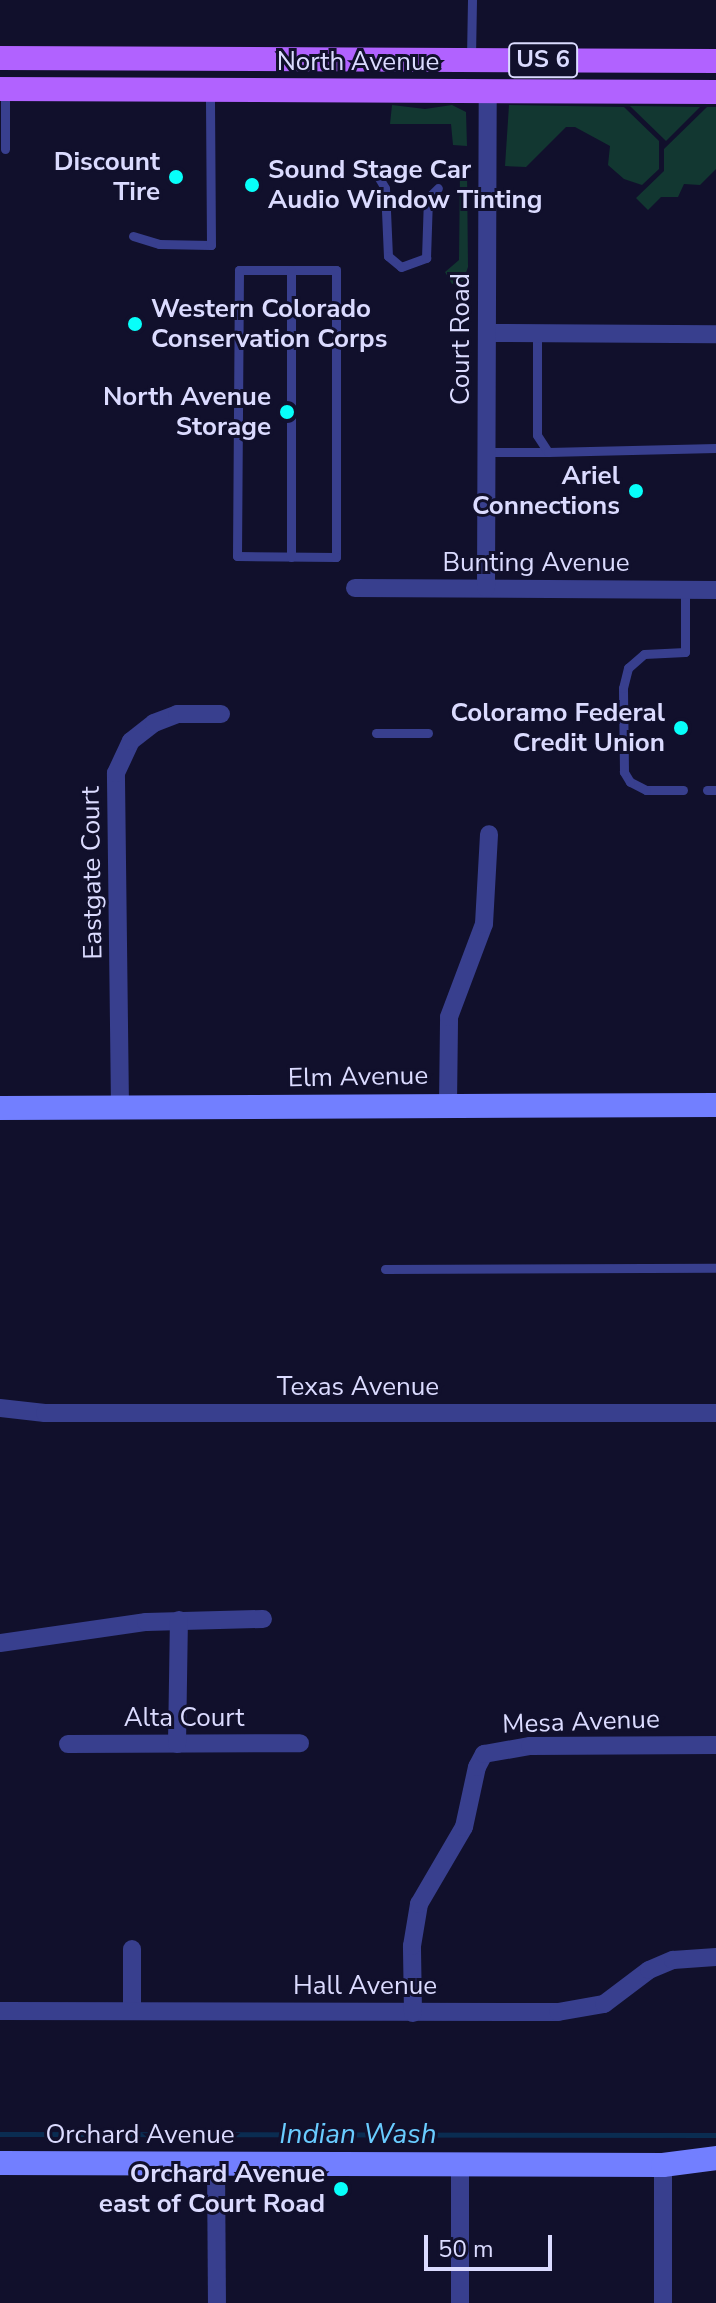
<!DOCTYPE html>
<html>
<head>
<meta charset="utf-8">
<style>
	body { margin:0 }
	#map { position:relative; width:716px; height:2303px; overflow:hidden; background:#11102c; font-family:"Nunito Sans",sans-serif }
	div>[style] { position:absolute }
	.green>* { inset:0; background:#123731 }
	.stream>* { height:5px; margin:-2.5px; padding:0 2.5px; transform-origin:2.5px; border-radius:2.5px; background:#0a2c51 }
	.lane>* { height:9px; margin:-4.5px; padding:0 4.5px; transform-origin:4.5px; border-radius:4.5px; background:#383f8e }
	.street>* { height:18px; margin:-9px; padding:0 9px; transform-origin:9px; border-radius:9px; background:#383f8e }
	.secondary>* { height:24px; margin:-12px; padding:0 12px; transform-origin:12px; border-radius:12px; background:#727fff }
	.primary>* { height:24px; margin:-12px; padding:0 12px; transform-origin:12px; border-radius:12px; background:#b162ff }
	.dots>* { width:22px; height:22px; translate:-50% -50%; box-sizing:border-box; border:4px solid #11102c; border-radius:50% }
	span { translate:-50% -50%; white-space:nowrap; text-align:center; line-height:1.15; -webkit-text-stroke:6px #11102c; paint-order:stroke }
	.shield-label span { padding:2px 6px; background:#11102c; border:2px solid; border-radius:6px; -webkit-text-stroke-width:0 }
	.shield-label { font-size:24px; color:#dbdbff; font-weight:700 }
	.street-label { font-size:26px; color:#dbdbff }
	.poi-label { font-size:26px; color:#dbdbff; font-weight:700 }
	.right { translate:-100% -50%; text-align:right }
	.left { translate:0 -50%; text-align:left }
	.water-label { font-size:28px; color:#69ccff; font-style:italic }
	.scale { position:absolute; left:424px; top:2235px; width:128px; height:36px; box-sizing:border-box; border:4px solid #dbdbff; border-top:0; padding-left:10px; font-size:24px; line-height:28px; white-space:nowrap; color:#dbdbff; -webkit-text-stroke:6px #11102c; paint-order:stroke }
</style>
</head>
<body>
<div id="map">
	<div class="green">
		<i style="clip-path:polygon(452px 105px,466px 112px,467px 146px,453px 145px,451px 124px,390px 124px,392px 105px,425px 109px)"></i>
		<i style="clip-path:polygon(509px 105px,624px 107px,659px 141px,659px 169px,642px 185px,624px 179px,608px 165px,610px 146px,575px 127px,566px 127px,526px 167px,505px 166px)"></i>
		<i style="clip-path:polygon(630px 106px,700px 107px,666px 141px)"></i>
		<i style="clip-path:polygon(707px 107px,716px 107px,716px 169px,700px 185px,684px 184px,678px 197px,661px 197px,648px 210px,636px 198px,664px 171px,664px 149px)"></i>
		<i style="clip-path:polygon(467px 169px,468px 267px,463px 281px,452px 284px,445px 272px,459px 260px,460px 172px)"></i>
	</div>
	<div class="stream">
		<i style="left:0;top:2134px;width:716px;rotate:0.08deg"></i>
	</div>
	<div class="lane">
		<i style="left:471px;top:57px;width:57px;rotate:-89deg"></i>
		<i style="left:5px;top:149px;width:60px;rotate:-90deg"></i>
		<i style="left:376px;top:173px;width:17px;rotate:59deg"></i>
		<i style="left:385px;top:188px;width:68px;rotate:87.5deg"></i>
		<i style="left:388px;top:256px;width:17px;rotate:40deg"></i>
		<i style="left:401px;top:267px;width:27px;rotate:-20deg"></i>
		<i style="left:426px;top:258px;width:60px;rotate:-88.1deg"></i>
		<i style="left:428px;top:198px;width:14px;rotate:-45deg"></i>
		<i style="left:133px;top:236px;width:27px;rotate:17deg"></i>
		<i style="left:159px;top:244px;width:52px;rotate:1.1deg"></i>
		<i style="left:211px;top:245px;width:152px;rotate:-90.4deg"></i>
		<i style="left:239px;top:270px;width:97px"></i>
		<i style="left:336px;top:270px;width:287px;rotate:90deg"></i>
		<i style="left:336px;top:557px;width:99px;rotate:-179.4deg"></i>
		<i style="left:237px;top:556px;width:286px;rotate:-89.6deg"></i>
		<i style="left:291px;top:270px;width:287px;rotate:90deg"></i>
		<i style="left:487px;top:452px;width:61px"></i>
		<i style="left:548px;top:452px;width:20px;rotate:-123deg"></i>
		<i style="left:537px;top:435px;width:102px;rotate:-90deg"></i>
		<i style="left:548px;top:452px;width:168px;rotate:-1.4deg"></i>
		<i style="left:376px;top:733px;width:52px"></i>
		<i style="left:683px;top:790px;width:37px;rotate:180deg"></i>
		<i style="left:646px;top:790px;width:18px;rotate:-153deg"></i>
		<i style="left:630px;top:782px;width:12px;rotate:-121deg"></i>
		<i style="left:624px;top:772px;width:84px;rotate:-90.7deg"></i>
		<i style="left:623px;top:688px;width:21px;rotate:-76deg"></i>
		<i style="left:628px;top:668px;width:21px;rotate:-41deg"></i>
		<i style="left:644px;top:654px;width:41px;rotate:-2.8deg"></i>
		<i style="left:685px;top:652px;width:62px;rotate:-90deg"></i>
		<i style="left:707px;top:790px;width:9px"></i>
		<i style="left:385px;top:1269px;width:331px;rotate:-0.2deg"></i>
	</div>
	<div class="street">
		<i style="left:487px;top:333px;width:229px;rotate:0.3deg"></i>
		<i style="left:355px;top:588px;width:361px;rotate:0.3deg"></i>
		<i style="left:486px;top:588px;width:498px;rotate:-89.8deg"></i>
		<i style="left:448px;top:1104px;width:87px;rotate:-89.3deg"></i>
		<i style="left:449px;top:1017px;width:99px;rotate:-69.4deg"></i>
		<i style="left:484px;top:924px;width:90px;rotate:-86.8deg"></i>
		<i style="left:120px;top:1107px;width:334px;rotate:-90.7deg"></i>
		<i style="left:116px;top:773px;width:35px;rotate:-65deg"></i>
		<i style="left:131px;top:741px;width:29px;rotate:-38deg"></i>
		<i style="left:154px;top:723px;width:25px;rotate:-21deg"></i>
		<i style="left:177px;top:714px;width:44px"></i>
		<i style="left:0;top:1408px;width:45px;rotate:6.3deg"></i>
		<i style="left:45px;top:1413px;width:671px"></i>
		<i style="left:0;top:1643px;width:148px;rotate:-8.2deg"></i>
		<i style="left:146px;top:1622px;width:117px;rotate:-1.5deg"></i>
		<i style="left:68px;top:1744px;width:232px;rotate:-0.2deg"></i>
		<i style="left:177px;top:1744px;width:124px;rotate:-89.1deg"></i>
		<i style="left:132px;top:1949px;width:62px;rotate:90deg"></i>
		<i style="left:0;top:2011px;width:558px;rotate:0.1deg"></i>
		<i style="left:558px;top:2012px;width:47px;rotate:-9.9deg"></i>
		<i style="left:604px;top:2004px;width:56px;rotate:-37.1deg"></i>
		<i style="left:649px;top:1970px;width:26px;rotate:-23deg"></i>
		<i style="left:673px;top:1960px;width:43px;rotate:-4deg"></i>
		<i style="left:413px;top:2013px;width:67px;rotate:-90.9deg"></i>
		<i style="left:412px;top:1946px;width:43px;rotate:-80.5deg"></i>
		<i style="left:419px;top:1904px;width:89px;rotate:-59.7deg"></i>
		<i style="left:464px;top:1827px;width:61px;rotate:-77.8deg"></i>
		<i style="left:477px;top:1767px;width:15px;rotate:-62deg"></i>
		<i style="left:484px;top:1754px;width:47px;rotate:-9.9deg"></i>
		<i style="left:530px;top:1746px;width:186px;rotate:-0.3deg"></i>
		<i style="left:216px;top:2164px;width:139px;rotate:89.6deg"></i>
		<i style="left:460px;top:2164px;width:139px;rotate:90deg"></i>
		<i style="left:663px;top:2165px;width:138px;rotate:90deg"></i>
	</div>
	<div class="secondary">
		<i style="left:0;top:1108px;width:716px;rotate:-0.24deg"></i>
		<i style="left:0;top:2163px;width:663px;rotate:0.17deg"></i>
		<i style="left:663px;top:2165px;width:53px;rotate:-7.5deg"></i>
	</div>
	<div class="primary">
		<i style="left:0;top:58px;width:716px;rotate:0.24deg"></i>
		<i style="left:0;top:89px;width:716px;rotate:0.24deg"></i>
	</div>
	<div class="dots">
		<i style="left:176px;top:177px;background:#07fffa"></i>
		<i style="left:252px;top:185px;background:#07fffa"></i>
		<i style="left:135px;top:324px;background:#07fffa"></i>
		<i style="left:287px;top:412px;background:#07fffa"></i>
		<i style="left:636px;top:491px;background:#07fffa"></i>
		<i style="left:681px;top:728px;background:#07fffa"></i>
		<i style="left:341px;top:2189px;background:#07fffa"></i>
	</div>
	<div class="shield-label">
		<span style="left:543px;top:60px">US 6</span>
	</div>
	<div class="street-label">
		<span style="left:358px;top:62px">North Avenue</span>
		<span style="left:461px;top:339px;rotate:-90deg">Court Road</span>
		<span style="left:536px;top:563px">Bunting Avenue</span>
		<span style="left:92px;top:873px;rotate:-91deg">Eastgate Court</span>
		<span style="left:358px;top:1077px;rotate:-1deg">Elm Avenue</span>
		<span style="left:358px;top:1387px">Texas Avenue</span>
		<span style="left:184px;top:1718px">Alta Court</span>
		<span style="left:581px;top:1722px;rotate:-2deg">Mesa Avenue</span>
		<span style="left:365px;top:1986px">Hall Avenue</span>
		<span style="left:140px;top:2135px">Orchard Avenue</span>
	</div>
	<div class="poi-label">
		<span class="right" style="left:160px;top:177px">Discount<br>Tire</span>
		<span class="left" style="left:268px;top:185px">Sound Stage Car<br>Audio Window Tinting</span>
		<span class="left" style="left:151px;top:324px">Western Colorado<br>Conservation Corps</span>
		<span class="right" style="left:271px;top:412px">North Avenue<br>Storage</span>
		<span class="right" style="left:620px;top:491px">Ariel<br>Connections</span>
		<span class="right" style="left:665px;top:728px">Coloramo Federal<br>Credit Union</span>
		<span class="right" style="left:325px;top:2189px">Orchard Avenue<br>east of Court Road</span>
	</div>
	<div class="water-label">
		<span style="left:358px;top:2134px">Indian Wash</span>
	</div>
	<div class="scale">50 m</div>
</div>
</body>
</html>
